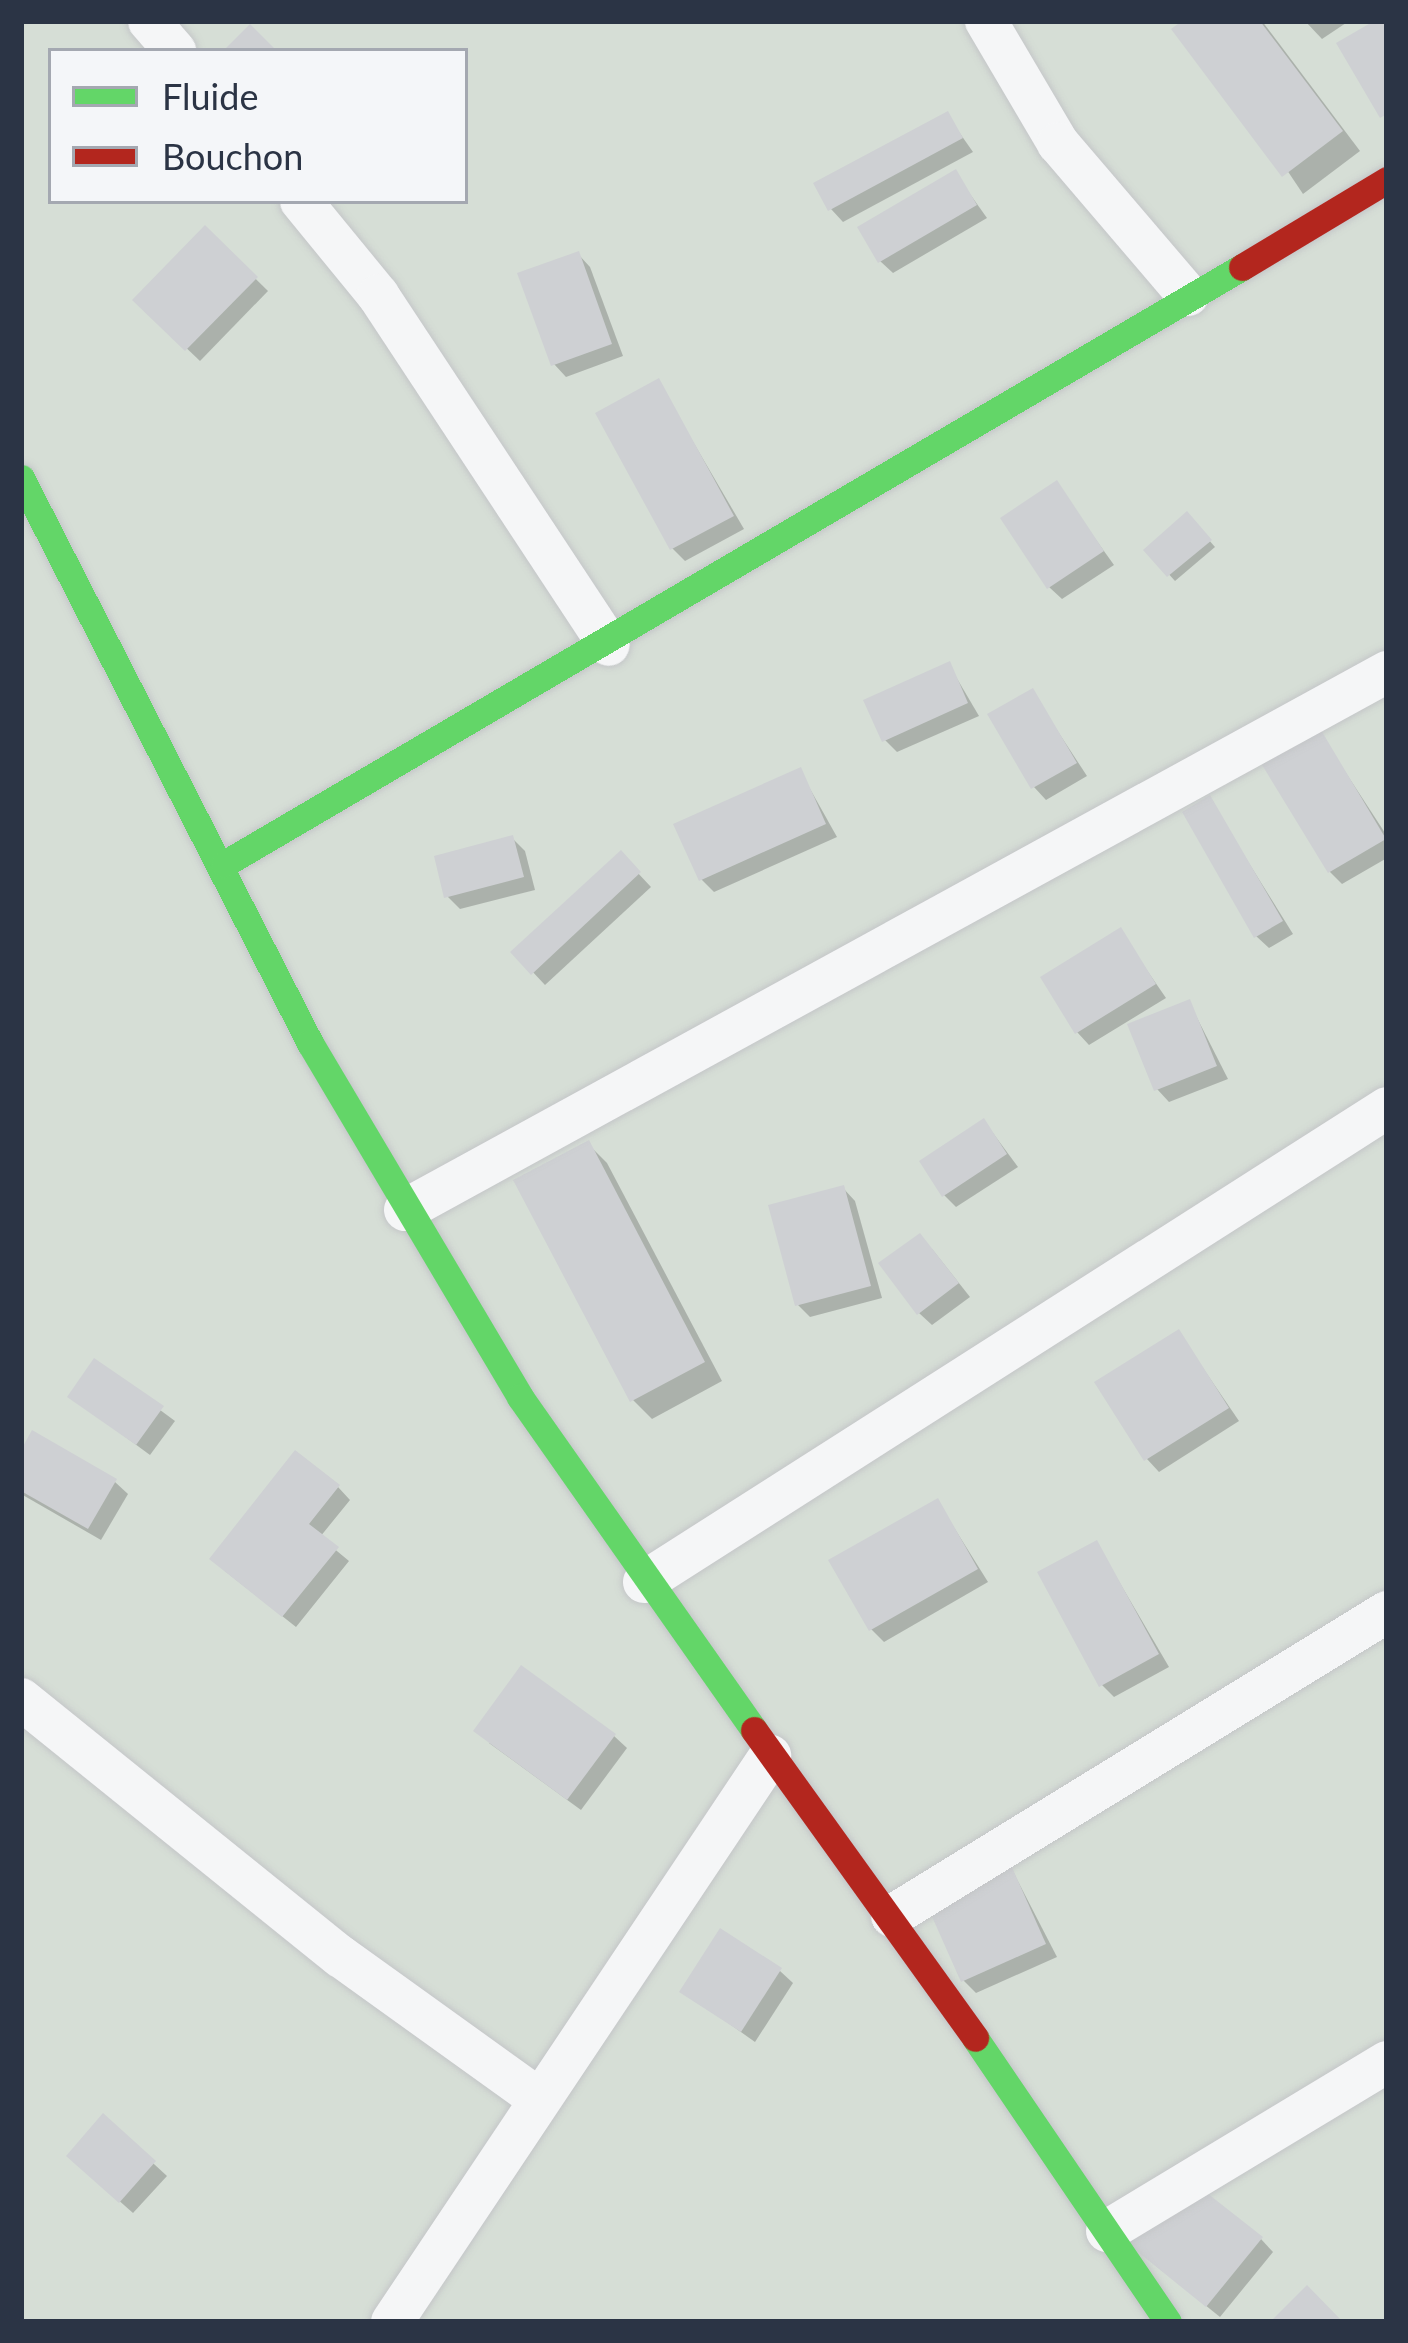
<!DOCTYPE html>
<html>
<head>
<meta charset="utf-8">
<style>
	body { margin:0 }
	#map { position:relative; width:1408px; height:2343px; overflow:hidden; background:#e6e8ea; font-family:Lato,sans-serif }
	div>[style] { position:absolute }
	.green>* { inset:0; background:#d6ded6 }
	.shadow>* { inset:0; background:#0003 }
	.building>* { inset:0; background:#ced0d3 }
	.roads { filter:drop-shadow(0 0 3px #c4c6c8) drop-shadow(0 0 3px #c4c6c8) }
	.street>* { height:42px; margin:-21px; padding:0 21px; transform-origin:21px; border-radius:21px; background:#f5f6f7 }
	.fast>* { height:27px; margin:-13.5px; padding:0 13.5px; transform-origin:13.5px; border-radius:13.5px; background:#63d668 }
	.jam>* { height:27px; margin:-13.5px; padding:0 13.5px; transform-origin:13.5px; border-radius:13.5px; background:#b3261e }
	span { translate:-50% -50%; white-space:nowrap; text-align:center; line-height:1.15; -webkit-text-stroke:10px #f4f6f9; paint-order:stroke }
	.frame { position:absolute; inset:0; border:24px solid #2b3445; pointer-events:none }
	.legend { position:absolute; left:48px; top:48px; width:420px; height:156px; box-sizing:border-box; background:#f4f6f9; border:3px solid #a4a8b1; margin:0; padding:15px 21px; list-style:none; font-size:36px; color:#2b3445 }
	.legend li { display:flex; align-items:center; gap:24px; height:60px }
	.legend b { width:60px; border:3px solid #a4a8b1 }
</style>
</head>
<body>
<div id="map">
	<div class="green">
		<i style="clip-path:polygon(evenodd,21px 21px,1387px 21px,1387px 2322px,21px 2322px,21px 21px,51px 51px,465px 51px,465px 201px,51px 201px,51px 51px)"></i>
	</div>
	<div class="shadow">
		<i style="clip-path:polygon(1187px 21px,1262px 21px,1360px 151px,1303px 194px)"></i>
		<i style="clip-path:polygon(1305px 21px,1349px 21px,1322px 39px)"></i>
		<i style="clip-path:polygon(947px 115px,973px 152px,843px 222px,831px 209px)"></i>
		<i style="clip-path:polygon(955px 173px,987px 218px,893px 273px,880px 261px)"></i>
		<i style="clip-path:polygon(205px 229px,268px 291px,200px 361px,136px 300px)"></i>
		<i style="clip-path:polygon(578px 254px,590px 267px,623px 356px,566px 377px,554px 364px)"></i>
		<i style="clip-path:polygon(658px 382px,744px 529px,685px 561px,672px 548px)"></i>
		<i style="clip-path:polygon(1056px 484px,1114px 565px,1062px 599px,1049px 587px)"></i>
		<i style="clip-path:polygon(1187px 515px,1215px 547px,1175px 581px,1147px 550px)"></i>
		<i style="clip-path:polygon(949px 665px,979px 716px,897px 752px,885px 740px)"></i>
		<i style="clip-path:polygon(1032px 692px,1087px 776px,1046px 800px,1034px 787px)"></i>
		<i style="clip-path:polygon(1314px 724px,1387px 836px,1387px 858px,1342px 884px,1330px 872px)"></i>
		<i style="clip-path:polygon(800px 771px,837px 837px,714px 892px,701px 879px)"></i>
		<i style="clip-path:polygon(1209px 799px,1293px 934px,1269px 948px,1256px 936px)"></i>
		<i style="clip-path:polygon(512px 838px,525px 851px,535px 890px,460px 909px,447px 896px)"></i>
		<i style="clip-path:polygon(620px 854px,651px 887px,545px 985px,514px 952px)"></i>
		<i style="clip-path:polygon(1120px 931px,1166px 998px,1089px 1045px,1077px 1032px)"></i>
		<i style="clip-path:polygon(1189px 1002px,1228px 1079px,1169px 1102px,1157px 1089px)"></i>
		<i style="clip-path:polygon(984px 1121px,1018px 1167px,956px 1207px,944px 1195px)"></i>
		<i style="clip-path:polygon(588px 1144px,607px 1163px,722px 1381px,652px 1419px,633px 1400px)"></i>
		<i style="clip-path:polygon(843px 1188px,855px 1201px,882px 1298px,810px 1317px,798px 1305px)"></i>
		<i style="clip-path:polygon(932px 1249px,970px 1297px,932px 1325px,919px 1313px)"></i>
		<i style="clip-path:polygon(1179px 1333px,1239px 1421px,1159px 1472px,1147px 1459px)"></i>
		<i style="clip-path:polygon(95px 1362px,175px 1421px,150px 1455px,71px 1397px)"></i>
		<i style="clip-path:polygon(21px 1456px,115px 1482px,128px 1494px,101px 1540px,21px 1494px)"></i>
		<i style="clip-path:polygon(338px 1487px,350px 1500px,320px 1537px,349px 1561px,296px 1627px,225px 1571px)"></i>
		<i style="clip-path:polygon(938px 1502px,988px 1582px,884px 1642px,871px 1629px)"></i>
		<i style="clip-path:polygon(1097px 1544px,1169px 1667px,1114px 1697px,1102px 1685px)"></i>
		<i style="clip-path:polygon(614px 1736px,627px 1748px,581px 1810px,489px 1743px)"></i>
		<i style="clip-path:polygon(1007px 1860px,1057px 1957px,976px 1993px,963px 1980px)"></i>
		<i style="clip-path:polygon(780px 1971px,793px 1983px,755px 2042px,683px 1991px)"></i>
		<i style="clip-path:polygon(104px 2118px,167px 2176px,133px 2213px,82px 2168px)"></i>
		<i style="clip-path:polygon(1261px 2239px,1273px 2252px,1220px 2317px,1144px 2256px)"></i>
	</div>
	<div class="building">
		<i style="clip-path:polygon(1182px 21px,1260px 21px,1343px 131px,1282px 177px,1171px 29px)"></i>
		<i style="clip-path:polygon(1374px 21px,1387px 21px,1387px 114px,1380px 118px,1336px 43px)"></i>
		<i style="clip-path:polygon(250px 24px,277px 51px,223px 51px)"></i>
		<i style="clip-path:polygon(948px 111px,963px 138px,828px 211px,813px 183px)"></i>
		<i style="clip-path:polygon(956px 169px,977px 205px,878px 263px,857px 227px)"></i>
		<i style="clip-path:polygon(205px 225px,258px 277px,185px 351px,132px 300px)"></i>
		<i style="clip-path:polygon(579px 251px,612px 344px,551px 366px,517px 273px)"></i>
		<i style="clip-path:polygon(659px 378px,734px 516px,670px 550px,595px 413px)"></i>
		<i style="clip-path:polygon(1057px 480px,1104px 551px,1047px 589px,1000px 518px)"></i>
		<i style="clip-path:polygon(1187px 511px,1212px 540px,1167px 577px,1143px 550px)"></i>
		<i style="clip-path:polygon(950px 661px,968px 703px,882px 742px,863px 700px)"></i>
		<i style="clip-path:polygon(1033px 688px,1077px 763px,1031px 789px,987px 714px)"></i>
		<i style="clip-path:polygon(1315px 720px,1386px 839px,1328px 873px,1256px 755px)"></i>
		<i style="clip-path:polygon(801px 767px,826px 824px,699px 881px,673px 824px)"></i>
		<i style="clip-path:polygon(1210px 795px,1283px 921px,1254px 938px,1182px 812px)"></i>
		<i style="clip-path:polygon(513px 835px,524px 877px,444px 898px,434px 856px)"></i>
		<i style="clip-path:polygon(621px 850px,641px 872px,531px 975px,510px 952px)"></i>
		<i style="clip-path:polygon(1121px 927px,1156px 984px,1075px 1034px,1040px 977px)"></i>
		<i style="clip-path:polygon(1190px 999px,1217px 1066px,1154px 1091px,1127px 1024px)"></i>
		<i style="clip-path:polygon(984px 1118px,1007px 1154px,942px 1197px,919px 1161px)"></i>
		<i style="clip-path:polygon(589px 1140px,705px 1362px,630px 1402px,513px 1180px)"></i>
		<i style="clip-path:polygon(844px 1185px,871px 1286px,795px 1306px,768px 1205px)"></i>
		<i style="clip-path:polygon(920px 1233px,959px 1283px,917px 1315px,878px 1263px)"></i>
		<i style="clip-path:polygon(1179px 1329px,1229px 1408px,1144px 1461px,1094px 1382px)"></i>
		<i style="clip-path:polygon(94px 1358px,164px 1406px,136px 1445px,67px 1397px)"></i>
		<i style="clip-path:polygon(32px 1430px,117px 1479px,88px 1529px,21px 1491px,21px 1450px)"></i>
		<i style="clip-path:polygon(295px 1450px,340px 1485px,309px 1524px,339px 1547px,282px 1617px,209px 1559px)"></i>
		<i style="clip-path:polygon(938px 1498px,978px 1569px,869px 1631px,828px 1560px)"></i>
		<i style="clip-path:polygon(1097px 1540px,1159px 1654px,1099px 1687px,1037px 1572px)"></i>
		<i style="clip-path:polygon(521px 1665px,616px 1734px,567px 1800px,473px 1731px)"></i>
		<i style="clip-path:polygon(1007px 1856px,1046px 1944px,961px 1982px,922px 1894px)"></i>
		<i style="clip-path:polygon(720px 1928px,782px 1968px,741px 2032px,679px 1992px)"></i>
		<i style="clip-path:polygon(103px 2113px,156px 2161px,119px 2203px,66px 2156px)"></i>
		<i style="clip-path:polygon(1184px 2175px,1263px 2237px,1206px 2307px,1128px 2244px)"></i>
		<i style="clip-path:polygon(1307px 2285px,1343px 2322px,1270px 2322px)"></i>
	</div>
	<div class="roads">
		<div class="street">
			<i style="left:149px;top:21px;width:40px;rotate:49deg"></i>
			<i style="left:986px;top:21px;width:142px;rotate:59.5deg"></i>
			<i style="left:1058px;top:143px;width:200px;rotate:49.5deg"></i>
			<i style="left:301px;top:201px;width:122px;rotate:50.7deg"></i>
			<i style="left:378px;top:295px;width:419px;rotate:56.6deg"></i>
			<i style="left:405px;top:1210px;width:1120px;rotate:-28.72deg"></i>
			<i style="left:644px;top:1582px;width:881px;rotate:-32.54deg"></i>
			<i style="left:21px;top:1699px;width:410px;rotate:38.9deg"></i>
			<i style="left:340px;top:1956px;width:245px;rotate:35.7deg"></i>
			<i style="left:892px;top:1916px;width:581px;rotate:-31.56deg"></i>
			<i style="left:1107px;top:2231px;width:327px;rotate:-31.1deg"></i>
			<i style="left:392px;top:2322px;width:681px;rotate:-56.26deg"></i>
		</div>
		<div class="fast">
			<i style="left:21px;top:478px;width:635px;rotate:62.91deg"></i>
			<i style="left:310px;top:1043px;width:412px;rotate:59.3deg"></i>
			<i style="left:520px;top:1397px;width:407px;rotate:54.9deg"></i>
			<i style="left:224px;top:864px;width:1180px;rotate:-30.39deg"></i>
			<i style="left:975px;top:2038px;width:343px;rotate:55.8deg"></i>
		</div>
		<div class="jam">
			<i style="left:1242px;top:267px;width:169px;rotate:-31deg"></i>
			<i style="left:754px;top:1730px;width:379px;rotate:54.3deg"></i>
		</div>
	</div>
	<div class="frame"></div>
	<ul class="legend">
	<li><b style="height:15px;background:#63d668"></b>Fluide</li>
	<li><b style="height:15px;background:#b3261e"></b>Bouchon</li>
	</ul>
</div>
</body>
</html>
